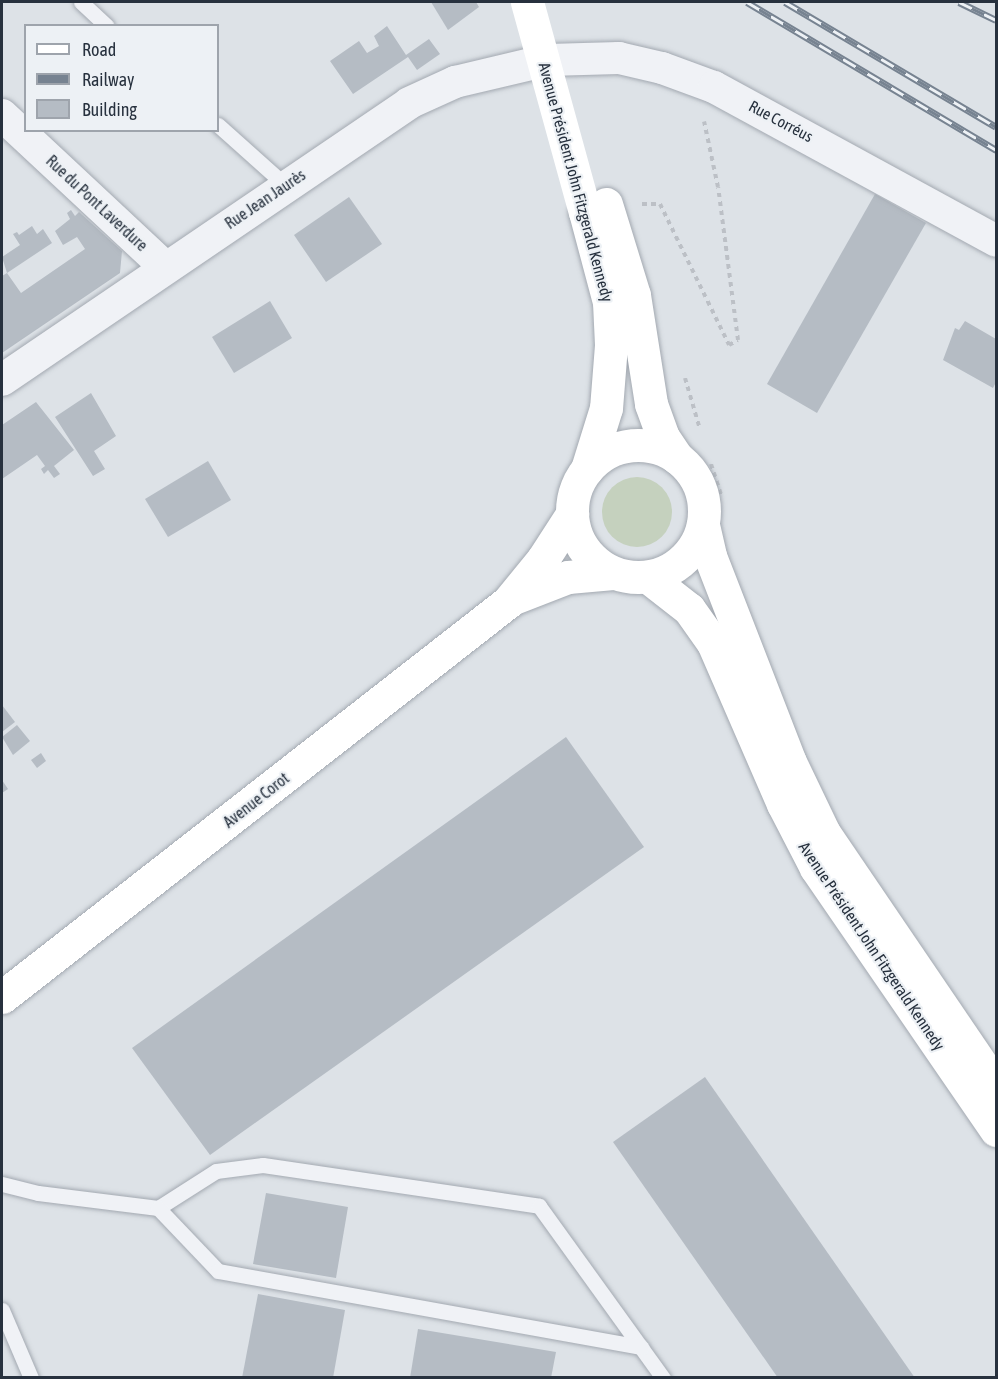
<!DOCTYPE html>
<html>
<head>
<meta charset="utf-8">
<style>
	body { margin:0 }
	#map { position:relative; width:998px; height:1379px; overflow:hidden; background:#dde2e7; font-family:"Asap Condensed",sans-serif }
	div>[style] { position:absolute }
	.green>* { inset:0; background:#c5d1be }
	.round { border-radius:50% }
	.building>* { inset:0; background:#b5bcc4 }
	.path>* { height:4px; margin-top:-2px; transform-origin:0; background:repeating-linear-gradient(90deg,#bcc0c6 0 4.5px,transparent 0 9px) }
	.roads { filter:drop-shadow(0 0 2px #a3a9b1) drop-shadow(0 0 2px #a3a9b1) }
	.lane>* { height:15px; margin:-7.5px; padding:0 7.5px; transform-origin:7.5px; border-radius:7.5px; background:#f0f2f6 }
	.street>* { height:32px; margin:-16px; padding:0 16px; transform-origin:16px; border-radius:16px; background:#f0f2f6 }
	.secondary>* { height:33px; margin:-16.5px; padding:0 16.5px; transform-origin:16.5px; border-radius:16.5px; background:#fff }
	.secondary>.ring { margin:-16.5px; padding:0; box-sizing:content-box; background:none; border:33px solid #fff; border-radius:50% }
	.rail>* { height:7px; margin-top:-3.5px; transform-origin:0; background:repeating-linear-gradient(90deg,#edf1f5 0 14px,#778391 0 28px); box-sizing:border-box; border-block:2px solid #778391 }
	.secondary-bridge>* { height:33px; margin:-16.5px; padding:0 16.5px; transform-origin:16.5px; border-radius:16.5px; background:#fff }
	span { translate:-50% -50%; white-space:nowrap; text-align:center; line-height:1.15; -webkit-text-stroke:4.5px #edf1f5; paint-order:stroke }
	.street-label { font-size:16px; color:#27313e }
	.frame { position:absolute; inset:0; border:3px solid #27313e; pointer-events:none }
	.legend { position:absolute; left:24px; top:24px; width:195px; height:108px; box-sizing:border-box; background:#edf1f5; border:2px solid #9ea4ac; margin:0; padding:8px 10px; list-style:none; font-size:18px; color:#27313e }
	.legend li { display:flex; align-items:center; gap:12px; height:30px }
	.legend b { width:30px; border:2px solid #9ea4ac }
</style>
</head>
<body>
<div id="map">
	<div class="green">
		<i class="round" style="left:602px;top:477px;width:70px;height:70px"></i>
	</div>
	<div class="building">
		<i style="clip-path:polygon(431px 2px,476px 2px,479px 7px,448px 30px)"></i>
		<i style="clip-path:polygon(387px 26px,406px 55px,429px 39px,440px 54px,417px 70px,408px 57px,353px 94px,330px 61px,359px 41px,367px 53px,379px 46px,374px 36px)"></i>
		<i style="clip-path:polygon(875px 194px,926px 223px,817px 413px,767px 384px)"></i>
		<i style="clip-path:polygon(349px 197px,382px 244px,326px 282px,294px 235px)"></i>
		<i style="clip-path:polygon(71px 210px,75px 216px,79px 212px,122px 251px,120px 273px,2px 353px,2px 276px,7px 273px,21px 293px,85px 249px,77px 237px,63px 245px,55px 231px,70px 219px,67px 213px)"></i>
		<i style="clip-path:polygon(32px 226px,37px 234px,43px 229px,52px 243px,7px 273px,2px 257px,20px 245px,13px 234px,17px 232px,19px 235px)"></i>
		<i style="clip-path:polygon(270px 301px,292px 338px,234px 373px,212px 337px)"></i>
		<i style="clip-path:polygon(965px 321px,996px 339px,996px 382px,993px 388px,943px 360px,955px 328px,959px 330px)"></i>
		<i style="clip-path:polygon(91px 393px,116px 436px,94px 451px,105px 469px,93px 476px,55px 417px)"></i>
		<i style="clip-path:polygon(36px 402px,74px 450px,54px 466px,60px 474px,54px 478px,48px 470px,44px 474px,41px 469px,45px 466px,37px 455px,2px 479px,2px 425px)"></i>
		<i style="clip-path:polygon(208px 461px,231px 500px,168px 537px,145px 499px)"></i>
		<i style="clip-path:polygon(2px 705px,15px 722px,2px 732px)"></i>
		<i style="clip-path:polygon(17px 725px,30px 741px,13px 755px,2px 737px)"></i>
		<i style="clip-path:polygon(566px 737px,644px 847px,210px 1155px,132px 1048px)"></i>
		<i style="clip-path:polygon(41px 753px,46px 761px,37px 768px,31px 760px)"></i>
		<i style="clip-path:polygon(2px 780px,8px 789px,2px 793px)"></i>
		<i style="clip-path:polygon(705px 1077px,915px 1378px,778px 1378px,613px 1142px)"></i>
		<i style="clip-path:polygon(266px 1193px,348px 1207px,336px 1278px,253px 1264px)"></i>
		<i style="clip-path:polygon(258px 1294px,345px 1310px,333px 1378px,242px 1378px)"></i>
		<i style="clip-path:polygon(418px 1329px,556px 1352px,551px 1378px,410px 1378px)"></i>
	</div>
	<div class="path">
		<i style="left:642px;top:204px;width:18px"></i>
		<i style="left:660px;top:204px;width:157px;rotate:63.9deg"></i>
		<i style="left:729px;top:345px;width:10px;rotate:-29deg"></i>
		<i style="left:738px;top:340px;width:154px;rotate:-97.4deg"></i>
		<i style="left:718px;top:187px;width:67px;rotate:-102deg"></i>
		<i style="left:685px;top:378px;width:50px;rotate:73.7deg"></i>
		<i style="left:711px;top:464px;width:32px;rotate:72deg"></i>
	</div>
	<div class="roads">
		<div class="lane">
			<i style="left:81px;top:2px;width:35px;rotate:43deg"></i>
			<i style="left:218px;top:125px;width:90px;rotate:41.8deg"></i>
			<i style="left:2px;top:1184px;width:37px;rotate:14deg"></i>
			<i style="left:38px;top:1193px;width:121px;rotate:7.1deg"></i>
			<i style="left:158px;top:1208px;width:69px;rotate:-32.5deg"></i>
			<i style="left:216px;top:1171px;width:47px;rotate:-7.3deg"></i>
			<i style="left:263px;top:1165px;width:279px;rotate:8.4deg"></i>
			<i style="left:539px;top:1206px;width:212px;rotate:54.2deg"></i>
			<i style="left:158px;top:1208px;width:87px;rotate:46.4deg"></i>
			<i style="left:218px;top:1271px;width:430px;rotate:10.2deg"></i>
			<i style="left:2px;top:1310px;width:74px;rotate:66.9deg"></i>
		</div>
		<div class="street">
			<i style="left:2px;top:115px;width:223px;rotate:43deg"></i>
			<i style="left:2px;top:380px;width:492px;rotate:-34.2deg"></i>
			<i style="left:409px;top:103px;width:51px;rotate:-24.5deg"></i>
			<i style="left:455px;top:82px;width:96px;rotate:-13.3deg"></i>
			<i style="left:548px;top:60px;width:71px;rotate:-1.6deg"></i>
			<i style="left:619px;top:58px;width:44px;rotate:13.1deg"></i>
			<i style="left:662px;top:68px;width:55px;rotate:20.1deg"></i>
			<i style="left:714px;top:87px;width:321px;rotate:28.6deg"></i>
		</div>
		<div class="secondary">
			<i style="left:606px;top:204px;width:95px;rotate:72.9deg"></i>
			<i style="left:634px;top:295px;width:110px;rotate:81.1deg"></i>
			<i style="left:651px;top:404px;width:35px;rotate:70deg"></i>
			<i style="left:663px;top:437px;width:25px;rotate:56deg"></i>
			<i style="left:585px;top:212px;width:93px;rotate:75.1deg"></i>
			<i style="left:609px;top:302px;width:43px;rotate:87.3deg"></i>
			<i style="left:611px;top:345px;width:63px;rotate:94.5deg"></i>
			<i style="left:606px;top:408px;width:64px;rotate:107.3deg"></i>
			<i class="ring" style="left:572px;top:445px;width:99px;height:99px"></i>
			<i style="left:703px;top:525px;width:32px;rotate:77deg"></i>
			<i style="left:710px;top:556px;width:221px;rotate:68.8deg"></i>
			<i style="left:790px;top:762px;width:79px;rotate:64.4deg"></i>
			<i style="left:824px;top:833px;width:306px;rotate:55.8deg"></i>
			<i style="left:648px;top:577px;width:52px;rotate:38deg"></i>
			<i style="left:689px;top:609px;width:42px;rotate:54.8deg"></i>
			<i style="left:713px;top:643px;width:176px;rotate:66.5deg"></i>
			<i style="left:783px;top:804px;width:72px;rotate:62.7deg"></i>
			<i style="left:816px;top:868px;width:318px;rotate:55.5deg"></i>
			<i style="left:514px;top:598px;width:58px;rotate:-21.3deg"></i>
			<i style="left:568px;top:577px;width:45px;rotate:-5.1deg"></i>
			<i style="left:2px;top:997px;width:642px;rotate:-37.98deg"></i>
			<i style="left:508px;top:602px;width:55px;rotate:-50.9deg"></i>
			<i style="left:543px;top:559px;width:54px;rotate:-57.2deg"></i>
		</div>
	</div>
	<div class="rail">
		<i style="left:747px;top:2px;width:290px;rotate:30.7deg"></i>
		<i style="left:785px;top:2px;width:245px;rotate:30.6deg"></i>
		<i style="left:959px;top:2px;width:41px;rotate:25.9deg"></i>
	</div>
	<div class="secondary-bridge">
		<i style="left:527px;top:2px;width:218px;rotate:74.6deg"></i>
	</div>
	<div class="street-label">
		<span style="left:781px;top:121px;rotate:28deg">Rue Corréus</span>
		<span style="left:576px;top:182px;rotate:75deg">Avenue Président John Fitzgerald Kennedy</span>
		<span style="left:265px;top:199px;rotate:-34deg">Rue Jean Jaurès</span>
		<span style="left:97px;top:203px;rotate:43deg">Rue du Pont Laverdure</span>
		<span style="left:256px;top:800px;rotate:-38deg">Avenue Corot</span>
		<span style="left:872px;top:946px;rotate:56deg">Avenue Président John Fitzgerald Kennedy</span>
	</div>
	<div class="frame"></div>
	<ul class="legend">
	<li><b style="height:8px;background:#fff"></b>Road</li>
	<li><b style="height:8px;background:#778391"></b>Railway</li>
	<li><b style="height:16px;background:#b5bcc4"></b>Building</li>
	</ul>
</div>
</body>
</html>
